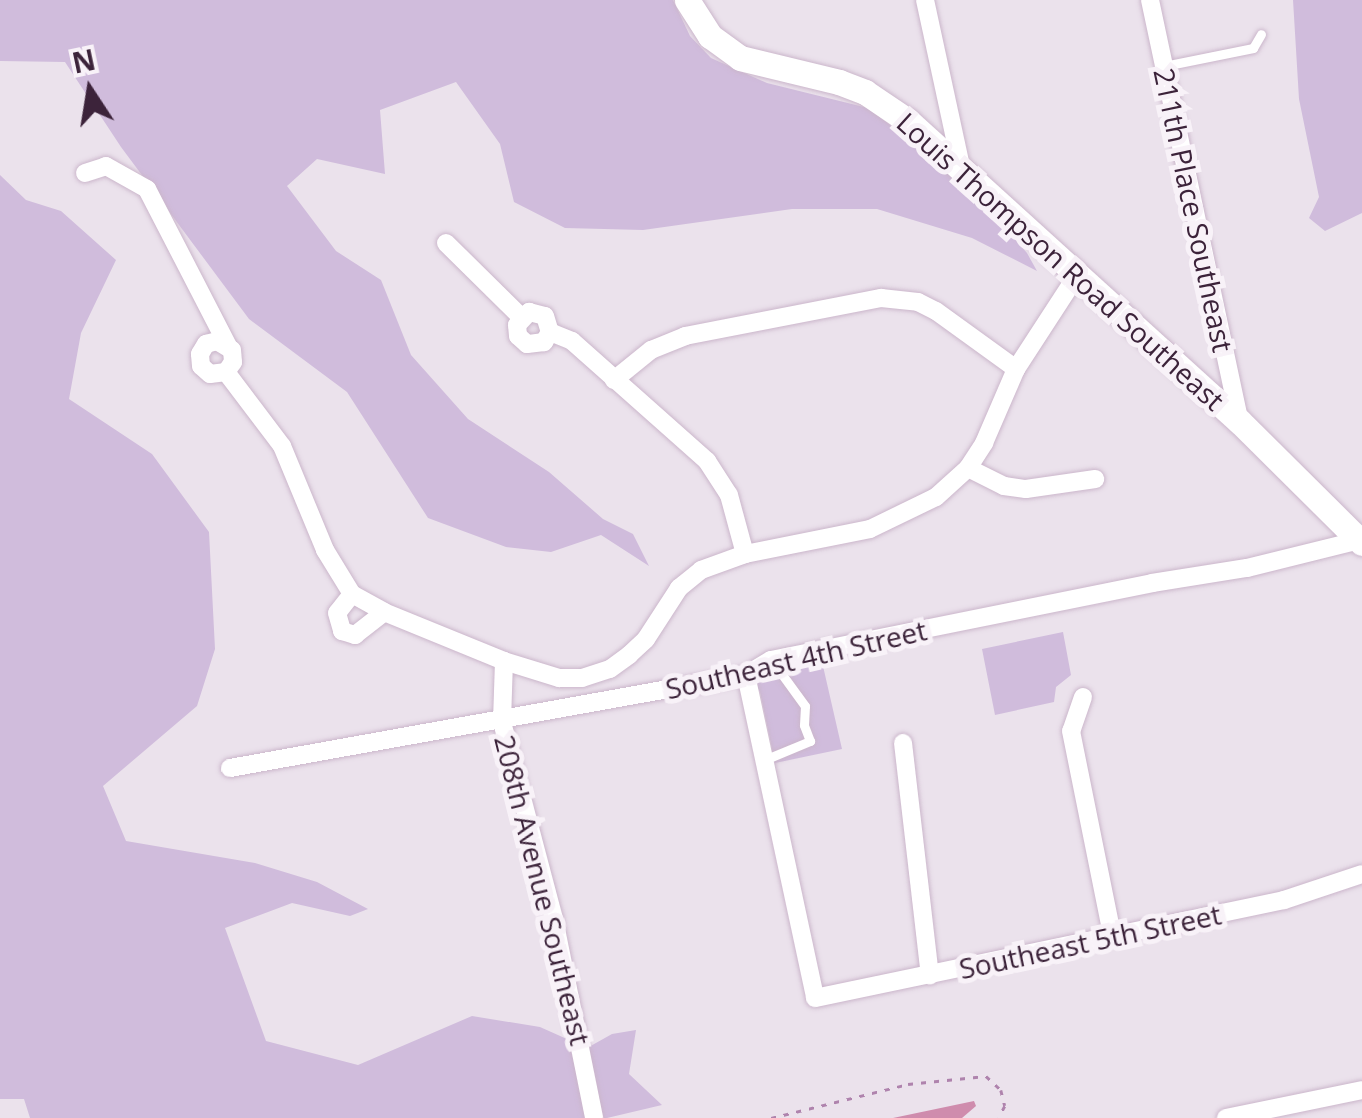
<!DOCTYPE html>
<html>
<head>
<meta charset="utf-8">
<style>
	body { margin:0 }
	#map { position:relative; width:1362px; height:1118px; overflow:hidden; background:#ebe2ec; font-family:"Open Sans",sans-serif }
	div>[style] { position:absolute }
	.green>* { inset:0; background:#d0bcdc }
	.water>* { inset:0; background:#cf8cad }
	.path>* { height:2.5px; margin-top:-1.25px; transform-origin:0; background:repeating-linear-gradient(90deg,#af83ad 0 5px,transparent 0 13px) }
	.roads { filter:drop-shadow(0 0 2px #cbb6cb) drop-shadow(0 0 2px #cbb6cb) }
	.lane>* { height:9px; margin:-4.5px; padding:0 4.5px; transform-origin:4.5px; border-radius:4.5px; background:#fff }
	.street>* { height:18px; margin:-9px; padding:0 9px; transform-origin:9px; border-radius:9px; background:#fff }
	.secondary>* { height:25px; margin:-12.5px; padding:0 12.5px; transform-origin:12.5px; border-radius:12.5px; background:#fff }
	span { translate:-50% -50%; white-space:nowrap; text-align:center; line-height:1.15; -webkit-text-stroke:10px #f8f2f8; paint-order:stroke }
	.street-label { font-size:28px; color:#3c233a }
	.north { position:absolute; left:40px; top:40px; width:100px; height:100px; -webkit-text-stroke:8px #f8f2f8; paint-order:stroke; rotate:348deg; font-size:28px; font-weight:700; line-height:40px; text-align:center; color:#3c233a }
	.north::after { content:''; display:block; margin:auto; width:35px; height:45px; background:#3c233a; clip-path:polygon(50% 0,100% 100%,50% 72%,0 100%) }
</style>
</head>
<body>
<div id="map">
	<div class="green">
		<i style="clip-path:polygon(0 0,673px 0,690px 36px,711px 58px,767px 83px,868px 108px,968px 185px,1027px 253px,1037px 271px,972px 238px,877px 209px,792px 209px,643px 230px,565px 228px,514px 202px,500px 144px,456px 82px,380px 110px,385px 174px,317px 159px,287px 186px,336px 251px,381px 280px,411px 355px,468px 419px,549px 472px,603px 519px,633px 534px,649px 566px,601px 535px,551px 552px,506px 547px,428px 518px,347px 392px,249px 319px,121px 147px,65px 62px,0 61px)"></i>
		<i style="clip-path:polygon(1293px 0,1362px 0,1362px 213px,1325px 231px,1309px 218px,1319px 197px,1299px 99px)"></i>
		<i style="clip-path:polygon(0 175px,26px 200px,61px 211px,116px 260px,81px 333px,69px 399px,152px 454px,209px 532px,215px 649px,197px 706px,103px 786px,126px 841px,255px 863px,317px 882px,368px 909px,350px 916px,292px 903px,225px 928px,266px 1041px,358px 1065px,472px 1016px,540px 1027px,587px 1048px,612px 1034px,636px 1030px,629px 1074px,662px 1105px,607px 1118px,30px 1118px,24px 1099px,0 1099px)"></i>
		<i style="clip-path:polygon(1063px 632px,1071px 675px,1056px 687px,1054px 702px,995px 715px,982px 649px)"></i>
		<i style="clip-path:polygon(820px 653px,842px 749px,775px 763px,760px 692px,752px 678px,760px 670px)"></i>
	</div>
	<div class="water">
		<i style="clip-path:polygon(974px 1101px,976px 1106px,962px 1118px,893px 1118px)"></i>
	</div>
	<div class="path">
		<i style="left:771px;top:1118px;width:141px;rotate:-13.9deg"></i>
		<i style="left:908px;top:1084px;width:78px;rotate:-5.9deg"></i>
		<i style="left:986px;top:1076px;width:21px;rotate:43deg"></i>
		<i style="left:1001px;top:1090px;width:16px;rotate:76deg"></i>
		<i style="left:1005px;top:1106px;width:13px;rotate:117deg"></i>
	</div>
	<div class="roads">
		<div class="lane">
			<i style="left:1164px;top:66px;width:91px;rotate:-11.4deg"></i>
			<i style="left:1253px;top:48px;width:16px;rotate:-60deg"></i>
			<i style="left:764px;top:760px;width:50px;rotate:-22.4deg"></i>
			<i style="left:810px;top:741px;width:17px;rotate:-111deg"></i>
			<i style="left:804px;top:725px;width:19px;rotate:-87deg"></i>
			<i style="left:805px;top:706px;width:54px;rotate:-126deg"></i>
		</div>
		<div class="street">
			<i style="left:925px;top:0;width:171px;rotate:77.8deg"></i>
			<i style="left:1150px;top:0;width:429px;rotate:78deg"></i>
			<i style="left:85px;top:173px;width:22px;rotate:-18deg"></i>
			<i style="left:106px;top:166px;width:47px;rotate:29.3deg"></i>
			<i style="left:147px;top:189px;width:177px;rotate:62.7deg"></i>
			<i style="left:446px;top:243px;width:105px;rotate:44.6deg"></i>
			<i style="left:550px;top:332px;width:12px;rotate:121deg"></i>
			<i style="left:544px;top:342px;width:17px;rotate:173deg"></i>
			<i style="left:527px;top:344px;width:12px;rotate:-138deg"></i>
			<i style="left:518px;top:336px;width:11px;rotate:-95deg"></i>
			<i style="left:517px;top:325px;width:18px;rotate:-47deg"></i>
			<i style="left:529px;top:312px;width:16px;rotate:14deg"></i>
			<i style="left:545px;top:316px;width:17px;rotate:73deg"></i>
			<i style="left:550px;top:332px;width:24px;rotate:22deg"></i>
			<i style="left:572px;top:341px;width:181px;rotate:41.6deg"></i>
			<i style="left:707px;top:461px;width:40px;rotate:57.1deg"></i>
			<i style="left:729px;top:495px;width:61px;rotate:74.8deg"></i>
			<i style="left:226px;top:372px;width:16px;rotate:173deg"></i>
			<i style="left:210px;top:374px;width:12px;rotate:-138deg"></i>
			<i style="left:201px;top:366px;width:12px;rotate:-95deg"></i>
			<i style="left:200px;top:354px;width:12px;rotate:-59deg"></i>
			<i style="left:206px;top:344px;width:11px;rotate:-15deg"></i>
			<i style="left:217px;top:341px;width:17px;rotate:31deg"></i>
			<i style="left:232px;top:350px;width:12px;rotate:85deg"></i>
			<i style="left:233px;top:362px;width:12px;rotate:125deg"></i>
			<i style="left:226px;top:372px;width:93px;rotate:52.9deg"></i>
			<i style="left:282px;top:446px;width:113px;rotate:67.5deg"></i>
			<i style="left:325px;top:550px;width:52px;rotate:58.5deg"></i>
			<i style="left:352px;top:594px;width:37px;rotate:29deg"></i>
			<i style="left:384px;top:612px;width:130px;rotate:22.2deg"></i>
			<i style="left:504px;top:661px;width:58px;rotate:17.2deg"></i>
			<i style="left:559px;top:678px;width:23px"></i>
			<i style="left:582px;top:678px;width:29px;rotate:-18deg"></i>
			<i style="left:610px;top:669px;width:24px;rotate:-36deg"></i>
			<i style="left:629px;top:655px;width:23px;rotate:-43deg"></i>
			<i style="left:646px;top:639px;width:61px;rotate:-57.1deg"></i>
			<i style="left:679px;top:588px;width:28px;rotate:-39deg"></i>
			<i style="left:701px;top:570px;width:47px;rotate:-20deg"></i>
			<i style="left:745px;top:554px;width:127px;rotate:-11.3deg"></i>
			<i style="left:870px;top:529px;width:73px;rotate:-25.9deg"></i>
			<i style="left:936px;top:497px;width:43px;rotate:-42.2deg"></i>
			<i style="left:968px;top:468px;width:30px;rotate:-57deg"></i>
			<i style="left:984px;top:443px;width:81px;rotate:-66.6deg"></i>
			<i style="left:1016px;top:369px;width:112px;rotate:-57deg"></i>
			<i style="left:614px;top:380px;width:48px;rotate:-39deg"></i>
			<i style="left:651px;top:350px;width:37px;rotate:-22deg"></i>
			<i style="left:685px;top:336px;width:200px;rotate:-11deg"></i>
			<i style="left:881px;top:298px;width:37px;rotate:6deg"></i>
			<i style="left:918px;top:302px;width:20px;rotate:27deg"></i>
			<i style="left:936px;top:311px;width:99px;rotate:35.9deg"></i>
			<i style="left:968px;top:468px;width:40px;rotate:26.6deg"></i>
			<i style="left:1004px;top:486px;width:22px;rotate:8deg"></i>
			<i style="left:1026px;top:489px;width:70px;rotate:-8.2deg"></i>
			<i style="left:352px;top:594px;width:24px;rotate:128deg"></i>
			<i style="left:337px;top:613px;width:19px;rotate:74deg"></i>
			<i style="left:342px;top:631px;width:14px;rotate:17deg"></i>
			<i style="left:355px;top:635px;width:37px;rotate:-38deg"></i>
			<i style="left:504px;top:661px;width:61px;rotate:91.9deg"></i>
			<i style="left:502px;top:722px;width:204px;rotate:75.2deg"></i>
			<i style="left:554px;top:919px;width:203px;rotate:78.6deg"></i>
			<i style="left:746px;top:675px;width:330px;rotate:77.9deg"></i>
			<i style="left:815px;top:998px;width:479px;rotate:-11.8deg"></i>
			<i style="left:1284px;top:900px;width:82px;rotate:-18.4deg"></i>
			<i style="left:1083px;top:697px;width:36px;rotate:109deg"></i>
			<i style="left:1071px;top:731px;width:208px;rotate:78.6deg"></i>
			<i style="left:903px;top:743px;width:234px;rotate:83.4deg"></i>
			<i style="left:230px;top:768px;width:524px;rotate:-10.22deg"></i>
			<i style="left:746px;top:675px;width:29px;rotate:-31deg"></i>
			<i style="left:771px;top:660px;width:389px;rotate:-11.4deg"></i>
			<i style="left:1152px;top:583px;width:96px;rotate:-9deg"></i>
			<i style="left:1247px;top:568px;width:116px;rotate:-13.9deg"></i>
			<i style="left:1226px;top:1118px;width:139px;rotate:-11.6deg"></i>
		</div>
		<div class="secondary">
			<i style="left:687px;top:0;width:43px;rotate:57.4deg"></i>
			<i style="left:710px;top:36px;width:37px;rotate:36deg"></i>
			<i style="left:740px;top:58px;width:102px;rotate:13.6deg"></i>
			<i style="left:839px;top:82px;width:28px;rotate:21deg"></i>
			<i style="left:865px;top:92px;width:52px;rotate:34deg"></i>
			<i style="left:908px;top:121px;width:447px;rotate:42.2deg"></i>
			<i style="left:1239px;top:421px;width:173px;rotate:44.8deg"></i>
		</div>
	</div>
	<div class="street-label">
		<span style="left:1194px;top:210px;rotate:78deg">211th Place Southeast</span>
		<span style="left:1061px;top:261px;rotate:42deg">Louis Thompson Road Southeast</span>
		<span style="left:796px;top:659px;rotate:-13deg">Southeast 4th Street</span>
		<span style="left:543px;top:890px;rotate:76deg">208th Avenue Southeast</span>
		<span style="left:1090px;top:941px;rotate:-12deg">Southeast 5th Street</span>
	</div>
	<div class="north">N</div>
</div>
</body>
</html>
